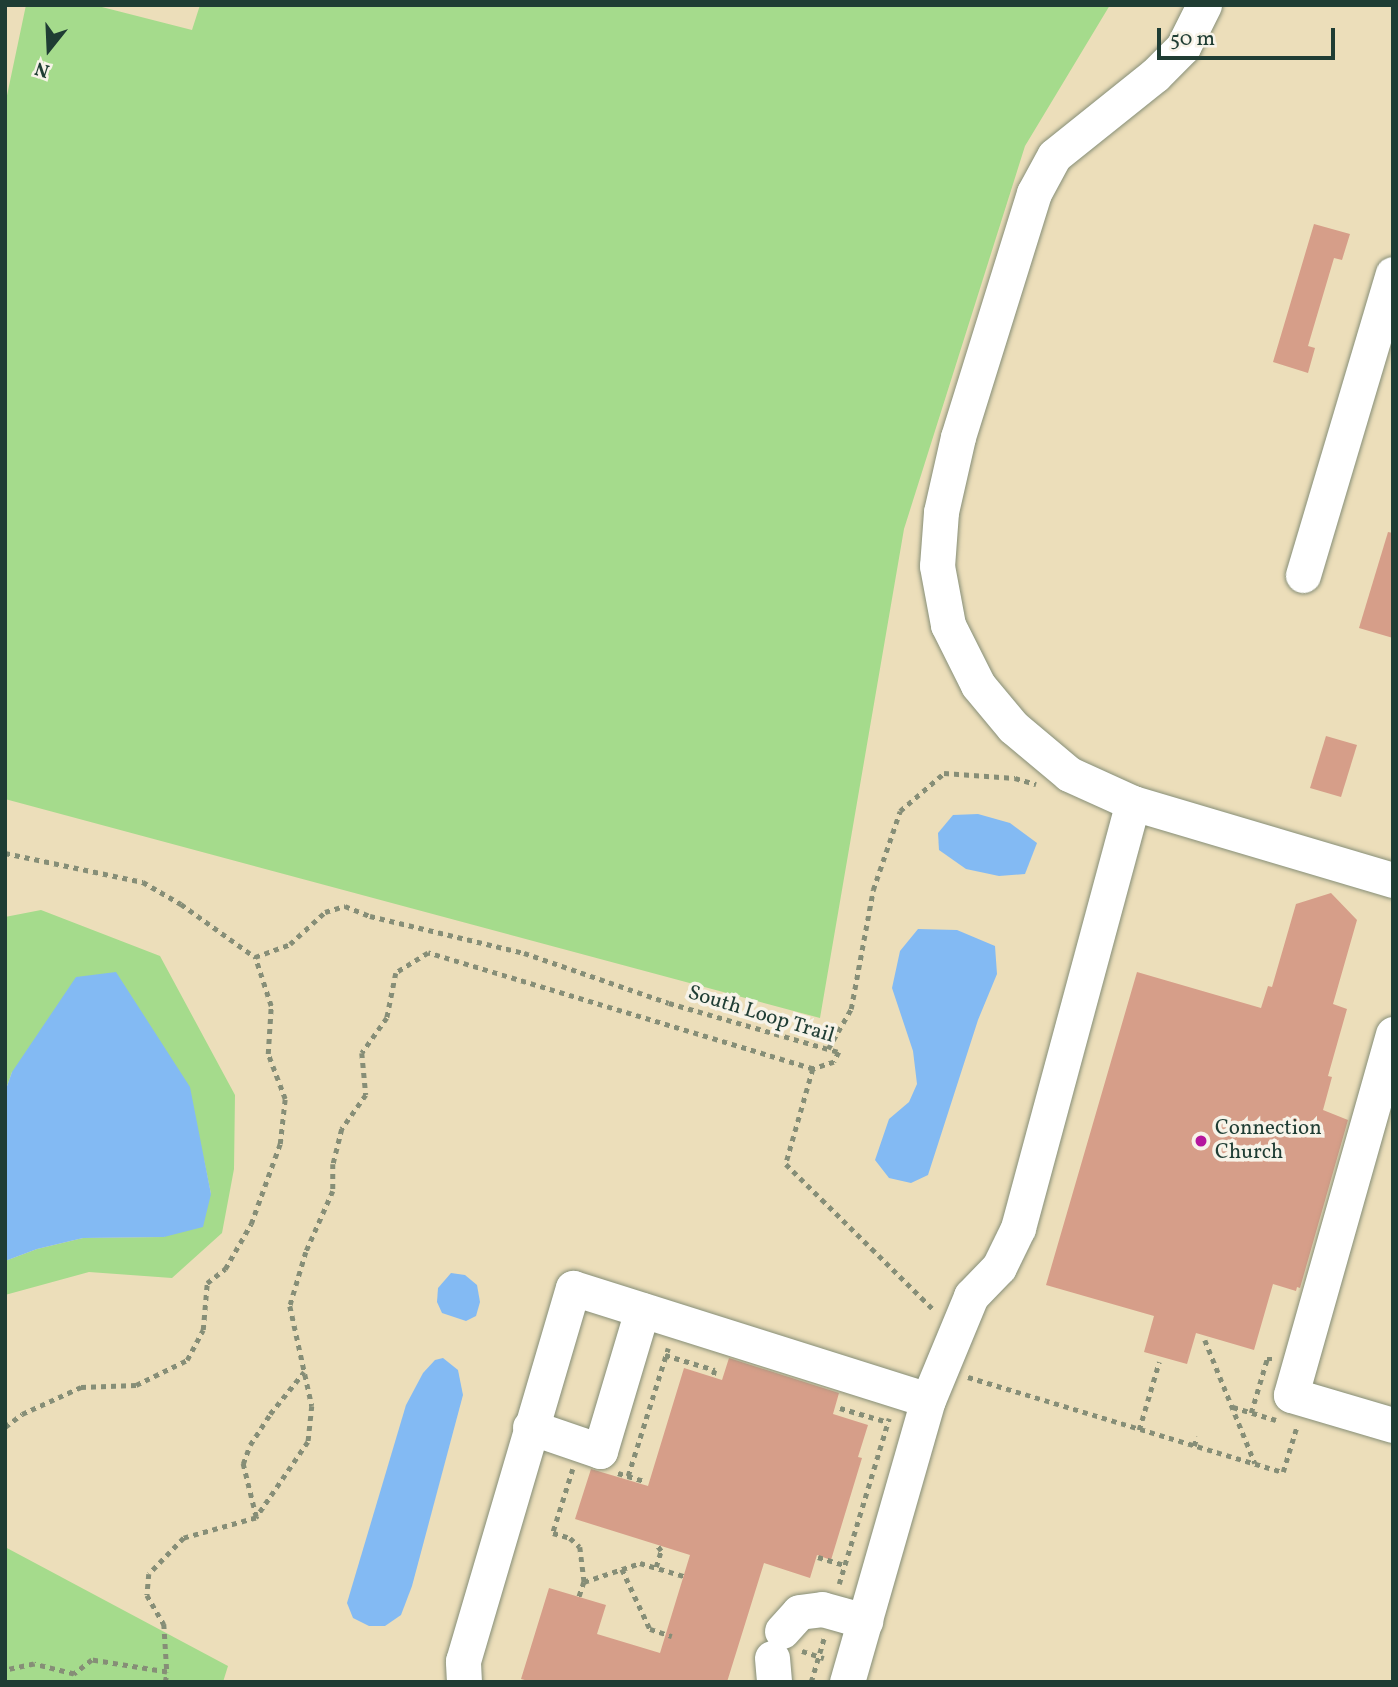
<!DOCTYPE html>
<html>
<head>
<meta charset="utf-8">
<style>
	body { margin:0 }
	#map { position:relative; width:1398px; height:1687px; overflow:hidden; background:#ecdeba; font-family:Vollkorn,serif }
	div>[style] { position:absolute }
	.green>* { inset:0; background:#a5db8c }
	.water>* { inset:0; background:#83baf3 }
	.building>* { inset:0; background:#d69e89 }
	.path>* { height:4.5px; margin-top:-2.25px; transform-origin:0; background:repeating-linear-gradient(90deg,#868e77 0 5px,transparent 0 10px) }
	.roads { filter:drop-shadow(0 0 2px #868e77) drop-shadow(0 0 2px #868e77) }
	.minor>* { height:35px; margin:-17.5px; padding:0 17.5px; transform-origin:17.5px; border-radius:17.5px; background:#fff }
	.dots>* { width:19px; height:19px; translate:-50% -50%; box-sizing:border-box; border:4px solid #f7f3e8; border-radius:50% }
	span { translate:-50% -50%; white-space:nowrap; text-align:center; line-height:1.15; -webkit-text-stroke:7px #f7f3e8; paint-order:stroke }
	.street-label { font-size:21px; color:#1f3d34 }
	.poi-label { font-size:21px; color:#1f3d34 }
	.left { translate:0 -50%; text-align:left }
	.frame { position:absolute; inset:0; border:7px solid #1f3d34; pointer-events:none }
	.north { position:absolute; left:14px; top:14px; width:70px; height:70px; -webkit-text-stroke:5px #f7f3e8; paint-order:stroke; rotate:198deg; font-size:19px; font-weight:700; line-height:28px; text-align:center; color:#1f3d34 }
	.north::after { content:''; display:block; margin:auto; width:24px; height:32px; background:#1f3d34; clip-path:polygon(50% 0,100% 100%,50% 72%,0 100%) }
	.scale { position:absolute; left:1157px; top:28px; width:178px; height:32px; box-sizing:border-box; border:4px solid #1f3d34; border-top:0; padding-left:9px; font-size:21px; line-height:24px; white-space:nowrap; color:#1f3d34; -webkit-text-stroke:5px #f7f3e8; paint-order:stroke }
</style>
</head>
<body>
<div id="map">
	<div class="green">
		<i style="clip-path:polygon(26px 5px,94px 5px,192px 30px,200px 5px,1110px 5px,1025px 146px,904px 529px,820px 1018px,5px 799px,5px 105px)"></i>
		<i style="clip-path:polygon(41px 910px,160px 956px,235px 1095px,234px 1169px,222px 1233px,172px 1278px,89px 1272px,5px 1295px,5px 1261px,37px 1249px,83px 1238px,164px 1237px,211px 1194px,204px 1160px,12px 1072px,5px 1092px,5px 917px)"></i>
		<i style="clip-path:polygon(5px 1547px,228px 1666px,223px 1682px,5px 1682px)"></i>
	</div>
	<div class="water">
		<i style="clip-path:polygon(978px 814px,1010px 823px,1037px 843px,1025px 874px,999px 876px,966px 869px,939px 850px,938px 833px,953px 815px)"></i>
		<i style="clip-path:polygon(918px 929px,957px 930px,995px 946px,997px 974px,978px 1020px,928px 1175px,911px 1183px,889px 1178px,875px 1160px,889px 1119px,909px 1102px,917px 1084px,913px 1051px,892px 988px,900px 951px)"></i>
		<i style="clip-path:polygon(116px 972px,190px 1087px,211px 1194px,203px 1227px,164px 1237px,83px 1238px,37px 1249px,5px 1261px,5px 1092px,12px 1072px,76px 977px)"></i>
		<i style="clip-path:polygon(451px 1273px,465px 1275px,477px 1285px,480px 1302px,476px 1316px,466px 1321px,442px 1313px,437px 1302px,438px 1288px)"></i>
		<i style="clip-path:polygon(443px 1358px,458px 1370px,463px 1395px,412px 1586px,401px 1615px,385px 1626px,369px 1626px,353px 1618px,347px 1603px,406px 1405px,423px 1373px,435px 1360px)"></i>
	</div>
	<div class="building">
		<i style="clip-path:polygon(1314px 224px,1350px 234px,1342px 260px,1334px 258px,1308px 346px,1315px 348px,1308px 373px,1273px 362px)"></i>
		<i style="clip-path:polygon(1388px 532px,1393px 533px,1393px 638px,1359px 628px)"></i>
		<i style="clip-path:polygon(1326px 736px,1357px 745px,1341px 797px,1310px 788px)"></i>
		<i style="clip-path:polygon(1331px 893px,1357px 920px,1333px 1004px,1347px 1009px,1328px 1076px,1332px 1077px,1323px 1110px,1348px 1120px,1300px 1288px,1297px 1287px,1296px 1291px,1273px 1284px,1254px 1350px,1196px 1333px,1187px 1364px,1144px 1352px,1154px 1316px,1046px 1285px,1137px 972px,1261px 1008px,1268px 986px,1272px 987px,1296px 904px)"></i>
		<i style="clip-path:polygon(729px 1358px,839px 1393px,833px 1414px,868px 1425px,858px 1457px,862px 1458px,831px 1560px,817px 1555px,810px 1578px,764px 1563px,727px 1682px,532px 1682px,521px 1679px,549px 1588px,606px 1605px,597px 1634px,660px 1653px,690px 1555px,575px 1519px,591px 1469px,648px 1486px,684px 1368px,722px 1380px)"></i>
	</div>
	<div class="path">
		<i style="left:5px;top:853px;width:141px;rotate:11.9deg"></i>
		<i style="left:143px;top:882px;width:44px;rotate:30.1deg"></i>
		<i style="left:181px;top:904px;width:91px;rotate:35.6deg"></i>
		<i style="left:255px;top:957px;width:37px;rotate:-20deg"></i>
		<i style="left:290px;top:944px;width:47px;rotate:-42.4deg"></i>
		<i style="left:325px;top:912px;width:21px;rotate:-17deg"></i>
		<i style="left:345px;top:906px;width:27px;rotate:22deg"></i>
		<i style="left:370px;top:916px;width:158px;rotate:13.5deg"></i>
		<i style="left:524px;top:953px;width:153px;rotate:19deg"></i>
		<i style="left:669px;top:1003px;width:177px;rotate:16.1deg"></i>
		<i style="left:839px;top:1052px;width:11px;rotate:117deg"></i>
		<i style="left:834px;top:1062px;width:22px;rotate:162deg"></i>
		<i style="left:813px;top:1069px;width:402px;rotate:-163.2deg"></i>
		<i style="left:428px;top:953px;width:38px;rotate:148deg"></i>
		<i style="left:396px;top:973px;width:46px;rotate:101.3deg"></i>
		<i style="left:387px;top:1018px;width:43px;rotate:125.5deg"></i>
		<i style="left:362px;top:1053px;width:42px;rotate:84.6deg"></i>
		<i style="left:366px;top:1095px;width:42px;rotate:125.2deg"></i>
		<i style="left:342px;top:1129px;width:36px;rotate:104deg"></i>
		<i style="left:333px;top:1164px;width:27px;rotate:90deg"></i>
		<i style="left:333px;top:1191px;width:67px;rotate:113.9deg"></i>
		<i style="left:306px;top:1252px;width:56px;rotate:106.5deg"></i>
		<i style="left:290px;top:1306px;width:102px;rotate:77.6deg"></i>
		<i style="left:312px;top:1406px;width:36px;rotate:96deg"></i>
		<i style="left:308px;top:1442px;width:92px;rotate:124.4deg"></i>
		<i style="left:256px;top:1518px;width:75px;rotate:164.5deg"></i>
		<i style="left:184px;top:1538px;width:50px;rotate:134.2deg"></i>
		<i style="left:149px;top:1574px;width:21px;rotate:95deg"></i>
		<i style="left:147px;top:1595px;width:34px;rotate:60deg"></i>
		<i style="left:164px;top:1624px;width:48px;rotate:86.4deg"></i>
		<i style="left:167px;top:1672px;width:76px;rotate:-170.9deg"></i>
		<i style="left:92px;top:1660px;width:23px;rotate:142deg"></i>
		<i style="left:74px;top:1674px;width:41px;rotate:-166deg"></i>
		<i style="left:34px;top:1664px;width:30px;rotate:168deg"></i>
		<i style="left:828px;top:1049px;width:46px;rotate:-60.1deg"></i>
		<i style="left:851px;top:1009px;width:121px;rotate:-79.5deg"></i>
		<i style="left:873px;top:890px;width:83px;rotate:-71.1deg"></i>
		<i style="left:900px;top:811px;width:58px;rotate:-40.8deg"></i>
		<i style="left:944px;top:773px;width:71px;rotate:4deg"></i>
		<i style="left:1015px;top:778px;width:22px;rotate:16deg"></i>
		<i style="left:813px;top:1069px;width:99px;rotate:105.9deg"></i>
		<i style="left:786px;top:1164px;width:208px;rotate:44.6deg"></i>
		<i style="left:1205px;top:1340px;width:133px;rotate:67.9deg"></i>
		<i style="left:665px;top:1355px;width:52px;rotate:16.7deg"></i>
		<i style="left:715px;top:1370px;width:7px;rotate:106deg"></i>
		<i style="left:968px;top:1377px;width:329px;rotate:16.8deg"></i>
		<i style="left:1283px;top:1472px;width:48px;rotate:-73.1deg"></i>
		<i style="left:1233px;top:1407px;width:45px;rotate:16.8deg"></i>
		<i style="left:840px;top:1408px;width:50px;rotate:16.3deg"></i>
		<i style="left:1251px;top:1413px;width:56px;rotate:-73.5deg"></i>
		<i style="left:1267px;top:1359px;width:6px"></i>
		<i style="left:5px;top:1427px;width:21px;rotate:-37deg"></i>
		<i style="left:22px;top:1414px;width:65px;rotate:-24.6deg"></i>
		<i style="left:81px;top:1387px;width:55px;rotate:-2.1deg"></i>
		<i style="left:136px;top:1385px;width:57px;rotate:-26.1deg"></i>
		<i style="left:187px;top:1360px;width:34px;rotate:-62deg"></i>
		<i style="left:203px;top:1330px;width:47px;rotate:-85.1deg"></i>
		<i style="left:207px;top:1283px;width:23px;rotate:-38deg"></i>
		<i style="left:225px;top:1269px;width:52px;rotate:-60deg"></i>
		<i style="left:251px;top:1224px;width:85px;rotate:-70.1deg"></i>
		<i style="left:280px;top:1144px;width:45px;rotate:-83.7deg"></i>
		<i style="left:285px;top:1099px;width:48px;rotate:-110.7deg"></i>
		<i style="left:268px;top:1054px;width:48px;rotate:-86.4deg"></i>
		<i style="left:271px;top:1006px;width:52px;rotate:-108.1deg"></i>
		<i style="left:1139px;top:1430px;width:71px;rotate:-73.6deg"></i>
		<i style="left:1194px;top:1446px;width:10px;rotate:-73deg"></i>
		<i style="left:573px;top:1469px;width:67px;rotate:107.4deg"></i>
		<i style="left:553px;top:1533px;width:18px;rotate:16deg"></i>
		<i style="left:570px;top:1538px;width:13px;rotate:42deg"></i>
		<i style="left:580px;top:1547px;width:35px;rotate:83deg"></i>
		<i style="left:584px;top:1582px;width:16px;rotate:108deg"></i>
		<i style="left:618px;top:1473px;width:27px;rotate:17deg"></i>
		<i style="left:628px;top:1476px;width:134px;rotate:-72.6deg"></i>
		<i style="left:256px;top:1517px;width:55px;rotate:-103.8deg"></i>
		<i style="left:243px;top:1464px;width:20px;rotate:-70deg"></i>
		<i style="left:250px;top:1445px;width:37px;rotate:-57deg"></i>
		<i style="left:270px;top:1414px;width:54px;rotate:-51deg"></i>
		<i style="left:818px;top:1557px;width:28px;rotate:17deg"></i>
		<i style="left:656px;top:1567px;width:17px;rotate:-73deg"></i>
		<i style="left:661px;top:1551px;width:9px;rotate:-126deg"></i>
		<i style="left:622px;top:1569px;width:66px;rotate:65deg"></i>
		<i style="left:650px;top:1629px;width:23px;rotate:18deg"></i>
		<i style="left:584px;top:1582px;width:59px;rotate:-18.7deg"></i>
		<i style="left:640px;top:1563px;width:46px;rotate:16.5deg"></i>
		<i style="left:839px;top:1584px;width:173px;rotate:-73.2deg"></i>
		<i style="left:802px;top:1651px;width:23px;rotate:18deg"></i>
		<i style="left:165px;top:1682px;width:10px;rotate:-79deg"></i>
		<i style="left:811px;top:1682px;width:46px;rotate:-73.5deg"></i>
	</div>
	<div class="roads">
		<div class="minor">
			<i style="left:1204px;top:5px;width:47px;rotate:116.6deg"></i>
			<i style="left:1183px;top:47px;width:40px;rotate:135deg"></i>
			<i style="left:1155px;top:75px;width:129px;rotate:141.3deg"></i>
			<i style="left:1054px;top:156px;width:42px;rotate:118.4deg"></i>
			<i style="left:1034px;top:193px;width:256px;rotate:107.3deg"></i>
			<i style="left:958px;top:437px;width:77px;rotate:102.8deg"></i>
			<i style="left:941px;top:512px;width:54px;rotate:94.2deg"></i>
			<i style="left:937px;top:566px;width:60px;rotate:79.4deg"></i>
			<i style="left:948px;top:625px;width:67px;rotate:63.4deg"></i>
			<i style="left:978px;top:685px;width:55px;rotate:50.2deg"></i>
			<i style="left:1013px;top:727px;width:73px;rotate:40deg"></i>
			<i style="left:1069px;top:774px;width:70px;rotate:24.4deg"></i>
			<i style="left:1133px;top:803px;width:271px;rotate:16.5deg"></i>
			<i style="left:1303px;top:575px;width:314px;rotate:-73.4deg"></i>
			<i style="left:1393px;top:1034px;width:375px;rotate:105.8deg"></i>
			<i style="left:1291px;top:1395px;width:106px;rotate:16.4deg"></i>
			<i style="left:530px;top:1427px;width:74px;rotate:18.9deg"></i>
			<i style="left:600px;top:1451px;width:147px;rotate:-73.4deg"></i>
			<i style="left:782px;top:1631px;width:25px;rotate:-48deg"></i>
			<i style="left:799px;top:1612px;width:23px;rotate:-7deg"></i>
			<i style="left:822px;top:1609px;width:45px;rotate:15.6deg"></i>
			<i style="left:772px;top:1658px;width:24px;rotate:85deg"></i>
			<i style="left:464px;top:1682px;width:21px;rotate:-93deg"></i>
			<i style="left:463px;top:1661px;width:389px;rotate:-73.6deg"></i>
			<i style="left:573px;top:1288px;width:372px;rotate:17.5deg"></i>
			<i style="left:928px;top:1400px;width:113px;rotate:-67.5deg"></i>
			<i style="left:971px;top:1296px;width:40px;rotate:-46deg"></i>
			<i style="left:999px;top:1267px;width:43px;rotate:-64deg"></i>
			<i style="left:1018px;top:1228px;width:440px;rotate:-74.9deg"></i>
			<i style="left:847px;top:1682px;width:293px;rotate:-74deg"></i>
		</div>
	</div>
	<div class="dots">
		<i style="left:1201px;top:1141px;background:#b5179e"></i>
	</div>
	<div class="street-label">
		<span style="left:761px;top:1015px;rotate:17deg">South Loop Trail</span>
	</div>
	<div class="poi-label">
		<span class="left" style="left:1215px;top:1141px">Connection<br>Church</span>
	</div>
	<div class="frame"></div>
	<div class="north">N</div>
	<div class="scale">50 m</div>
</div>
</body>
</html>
